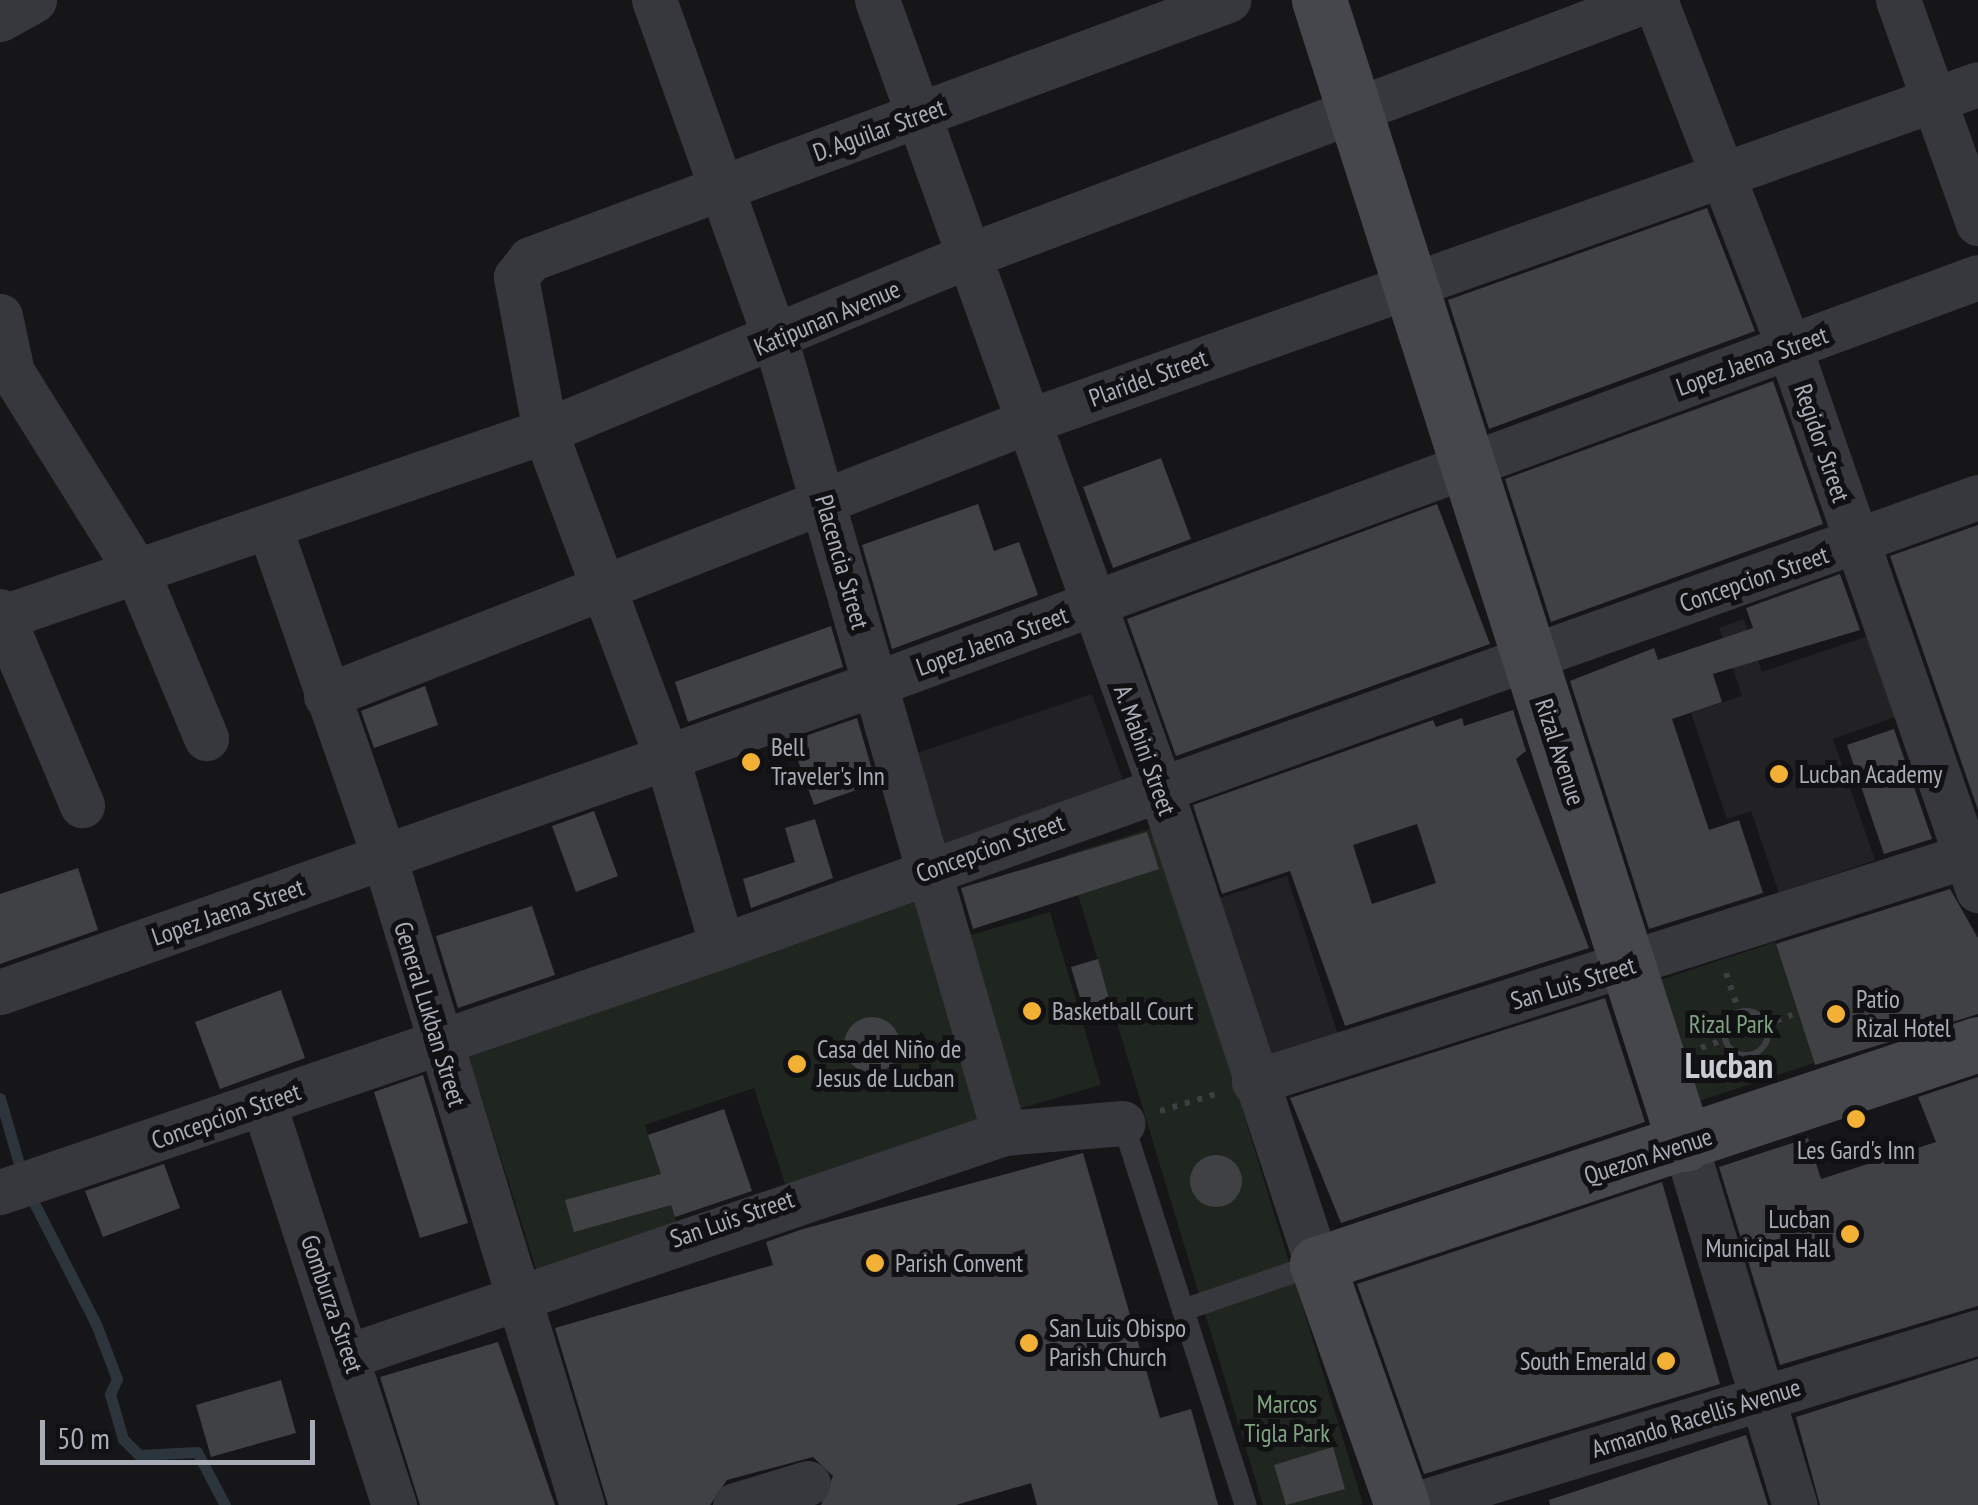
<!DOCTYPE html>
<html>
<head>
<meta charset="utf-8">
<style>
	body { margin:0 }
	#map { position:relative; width:1978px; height:1505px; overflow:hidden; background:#161618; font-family:"PT Sans Narrow",sans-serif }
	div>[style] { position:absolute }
	.built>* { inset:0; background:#222225 }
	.green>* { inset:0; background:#1e261f }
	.stream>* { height:11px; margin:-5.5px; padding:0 5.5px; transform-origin:5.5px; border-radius:5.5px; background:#2c353c }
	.building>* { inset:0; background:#404145 }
	.round { border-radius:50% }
	.path>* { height:6px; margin-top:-3px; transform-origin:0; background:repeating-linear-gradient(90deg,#3d3f44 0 5px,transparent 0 13px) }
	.path>.ring { margin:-3px; padding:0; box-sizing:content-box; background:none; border:6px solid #3d3f44; border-radius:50% }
	.service>* { height:22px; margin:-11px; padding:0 11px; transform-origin:11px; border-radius:11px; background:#37383d }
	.minor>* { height:45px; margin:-22.5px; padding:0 22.5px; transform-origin:22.5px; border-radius:22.5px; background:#37383d }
	.secondary>* { height:55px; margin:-27.5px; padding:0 27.5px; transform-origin:27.5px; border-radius:27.5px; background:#45474d }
	.dots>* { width:28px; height:28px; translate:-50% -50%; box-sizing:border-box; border:5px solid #111113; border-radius:50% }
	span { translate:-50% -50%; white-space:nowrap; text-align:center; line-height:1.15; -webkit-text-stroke:10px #111113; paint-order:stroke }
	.street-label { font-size:25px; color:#a8adb8 }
	.poi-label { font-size:25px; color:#a8adb8 }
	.left { translate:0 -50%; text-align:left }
	.right { translate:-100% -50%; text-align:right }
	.park-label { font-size:25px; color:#7fa381 }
	.district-label { font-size:35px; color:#c9ccd4; font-weight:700 }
	.scale { position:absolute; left:40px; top:1420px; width:275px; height:45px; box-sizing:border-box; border:5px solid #a8adb8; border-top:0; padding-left:12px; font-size:30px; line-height:35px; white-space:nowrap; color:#a8adb8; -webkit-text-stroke:8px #111113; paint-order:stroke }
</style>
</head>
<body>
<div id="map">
	<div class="built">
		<i style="clip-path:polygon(1744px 619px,1762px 672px,1871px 635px,1898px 716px,1833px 739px,1875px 860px,1779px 893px,1751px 811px,1727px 819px,1691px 713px,1742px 696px,1719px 628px)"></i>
		<i style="clip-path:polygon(1092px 694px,1126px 789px,943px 853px,911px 755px)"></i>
		<i style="clip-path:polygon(1287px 876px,1341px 1044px,1268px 1068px,1214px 900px)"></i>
	</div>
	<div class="green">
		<i style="clip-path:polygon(1156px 827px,1363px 1504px,1359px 1505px,1263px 1505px,1066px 855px)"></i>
		<i style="clip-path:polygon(923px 888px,991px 1128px,788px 1193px,754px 1088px,645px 1125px,679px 1230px,538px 1275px,465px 1045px)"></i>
		<i style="clip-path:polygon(1050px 912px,1101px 1085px,1015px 1110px,964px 937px)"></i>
		<i style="clip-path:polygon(1775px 942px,1814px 1063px,1687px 1105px,1648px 984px)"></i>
	</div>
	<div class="stream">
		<i style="left:0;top:1098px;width:79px;rotate:73.9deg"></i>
		<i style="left:28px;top:1191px;width:149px;rotate:62.9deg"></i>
		<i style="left:96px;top:1324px;width:59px;rotate:69.1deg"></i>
		<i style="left:117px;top:1379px;width:17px;rotate:115deg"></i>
		<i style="left:110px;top:1394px;width:47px;rotate:73.9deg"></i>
		<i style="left:123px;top:1439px;width:23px;rotate:45deg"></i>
		<i style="left:139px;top:1455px;width:58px;rotate:-3deg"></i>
		<i style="left:197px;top:1452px;width:60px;rotate:62.2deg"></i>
	</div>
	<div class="building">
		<i style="clip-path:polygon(1707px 208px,1755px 331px,1489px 429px,1448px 300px)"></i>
		<i style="clip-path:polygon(1773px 381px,1823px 524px,1551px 622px,1505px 479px)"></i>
		<i style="clip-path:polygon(1161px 458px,1191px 539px,1113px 568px,1083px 487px)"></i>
		<i style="clip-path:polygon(978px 504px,994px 551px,1019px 542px,1038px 595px,892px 649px,862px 545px)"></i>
		<i style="clip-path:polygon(1437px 504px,1490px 644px,1176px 756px,1127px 619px)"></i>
		<i style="clip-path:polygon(1978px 525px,1978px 810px,1890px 556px)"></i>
		<i style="clip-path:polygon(1840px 574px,1860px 630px,1713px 674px,1722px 702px,1672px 719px,1709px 830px,1739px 820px,1763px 893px,1649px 929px,1570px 681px,1654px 648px,1658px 660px,1753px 628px,1746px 608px)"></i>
		<i style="clip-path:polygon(831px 626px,843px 667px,688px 722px,675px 682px)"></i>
		<i style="clip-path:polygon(425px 686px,438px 725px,374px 748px,361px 711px)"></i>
		<i style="clip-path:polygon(evenodd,1513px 710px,1526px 751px,1516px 759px,1589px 948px,1345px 1026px,1290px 871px,1222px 894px,1193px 805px,1433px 720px,1436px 727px,1462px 718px,1464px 726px,1513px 710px,1417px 824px,1436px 883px,1372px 904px,1353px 845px,1417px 824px)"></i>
		<i style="clip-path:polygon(857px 718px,876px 783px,814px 805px,791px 741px)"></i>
		<i style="clip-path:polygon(1894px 729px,1932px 839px,1884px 854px,1847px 745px)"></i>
		<i style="clip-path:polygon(594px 811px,618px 876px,576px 892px,552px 826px)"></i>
		<i style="clip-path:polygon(815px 819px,833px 878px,751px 908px,743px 879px,795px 862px,785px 828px)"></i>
		<i style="clip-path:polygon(1147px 832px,1159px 869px,973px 929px,961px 888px)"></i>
		<i style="clip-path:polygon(78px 868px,98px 930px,0 964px,0 894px)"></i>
		<i style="clip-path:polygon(1950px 889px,1978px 938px,1978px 1014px,1815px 1065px,1776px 944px)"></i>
		<i style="clip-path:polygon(532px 906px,555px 975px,458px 1008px,436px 936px)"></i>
		<i style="clip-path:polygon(1098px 959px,1110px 1002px,1084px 1011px,1071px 967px)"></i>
		<i style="clip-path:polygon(281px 990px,305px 1058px,220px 1089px,195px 1022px)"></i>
		<i style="clip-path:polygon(1605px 998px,1645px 1122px,1341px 1223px,1290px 1098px)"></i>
		<i class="round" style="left:844px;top:1017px;width:56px;height:56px"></i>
		<i style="clip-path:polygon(423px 1075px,468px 1223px,420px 1238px,374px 1092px)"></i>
		<i style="clip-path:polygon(1978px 1077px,1978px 1306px,1780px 1365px,1719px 1167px,1808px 1138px,1821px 1179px,1936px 1142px,1918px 1097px)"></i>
		<i style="clip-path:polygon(724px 1109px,752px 1191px,675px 1217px,671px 1205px,574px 1232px,565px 1200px,661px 1174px,648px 1135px)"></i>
		<i style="clip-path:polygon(1083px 1153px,1160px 1418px,1191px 1409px,1218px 1505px,1037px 1505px,1031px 1483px,956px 1505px,821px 1505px,833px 1476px,813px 1457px,727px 1480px,710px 1505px,608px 1505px,555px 1328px,773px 1265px,766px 1242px,803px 1229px)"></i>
		<i class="round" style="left:1190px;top:1155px;width:52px;height:52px"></i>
		<i style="clip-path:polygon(164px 1164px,180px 1208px,103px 1237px,85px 1191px)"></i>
		<i style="clip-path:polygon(1662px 1182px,1720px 1384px,1424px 1474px,1357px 1284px)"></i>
		<i style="clip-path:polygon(498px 1342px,555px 1505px,420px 1505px,380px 1377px)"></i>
		<i style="clip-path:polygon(1978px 1359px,1978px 1505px,1820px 1505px,1796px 1417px)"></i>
		<i style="clip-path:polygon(281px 1380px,296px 1433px,211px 1457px,196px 1405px)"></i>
		<i style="clip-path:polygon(1746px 1435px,1768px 1505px,1550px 1505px,1549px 1500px)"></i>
		<i style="clip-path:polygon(1333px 1447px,1345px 1489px,1286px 1505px,1274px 1465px)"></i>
	</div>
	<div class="path">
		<i style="left:1726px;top:973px;width:44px;rotate:71.6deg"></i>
		<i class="ring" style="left:1724px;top:1011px;width:38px;height:38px"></i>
		<i style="left:1764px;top:1025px;width:30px;rotate:-20deg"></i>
		<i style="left:1701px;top:1048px;width:29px;rotate:-20deg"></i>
		<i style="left:1160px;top:1111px;width:63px;rotate:-16.7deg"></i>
		<i style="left:1133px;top:1327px;width:27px;rotate:-20deg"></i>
	</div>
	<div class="service">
		<i style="left:1123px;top:1123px;width:401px;rotate:72.2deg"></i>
		<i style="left:1183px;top:1310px;width:142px;rotate:-18.9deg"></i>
	</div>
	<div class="minor">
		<i style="left:654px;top:0;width:362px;rotate:70.3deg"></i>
		<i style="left:776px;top:341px;width:824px;rotate:73.94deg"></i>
		<i style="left:877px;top:0;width:837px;rotate:70.24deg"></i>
		<i style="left:1160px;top:788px;width:501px;rotate:71.75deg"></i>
		<i style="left:1655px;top:0;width:374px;rotate:68.9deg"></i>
		<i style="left:1790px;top:349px;width:573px;rotate:70.84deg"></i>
		<i style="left:1898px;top:0;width:237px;rotate:70.3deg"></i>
		<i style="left:0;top:19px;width:39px;rotate:-29deg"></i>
		<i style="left:0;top:316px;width:57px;rotate:77.9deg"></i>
		<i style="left:12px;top:372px;width:236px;rotate:58deg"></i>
		<i style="left:137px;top:572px;width:180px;rotate:67.4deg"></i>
		<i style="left:269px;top:526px;width:354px;rotate:70.8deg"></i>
		<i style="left:385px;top:860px;width:674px;rotate:73.02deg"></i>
		<i style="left:0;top:611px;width:211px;rotate:67.1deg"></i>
		<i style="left:0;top:618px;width:576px;rotate:-18.94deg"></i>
		<i style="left:545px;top:431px;width:455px;rotate:-22.5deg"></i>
		<i style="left:965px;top:257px;width:729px;rotate:-20.65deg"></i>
		<i style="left:326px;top:696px;width:749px;rotate:-21.39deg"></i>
		<i style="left:1023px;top:423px;width:1013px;rotate:-19.54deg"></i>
		<i style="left:722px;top:946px;width:196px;rotate:-106.3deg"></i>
		<i style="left:667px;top:758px;width:349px;rotate:-110.5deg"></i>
		<i style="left:545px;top:431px;width:157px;rotate:-100.7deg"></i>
		<i style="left:516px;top:277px;width:23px;rotate:-52deg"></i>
		<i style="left:530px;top:259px;width:745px;rotate:-20.36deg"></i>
		<i style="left:0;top:992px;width:930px;rotate:-19.41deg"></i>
		<i style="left:877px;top:683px;width:1173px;rotate:-20.24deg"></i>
		<i style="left:1254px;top:1082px;width:760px;rotate:-17.62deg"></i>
		<i style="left:264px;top:1105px;width:421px;rotate:72deg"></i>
		<i style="left:1685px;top:1144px;width:377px;rotate:73.1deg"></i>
		<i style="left:0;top:1192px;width:763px;rotate:-18.82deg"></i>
		<i style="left:722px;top:946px;width:1334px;rotate:-19.67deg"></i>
		<i style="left:351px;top:1355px;width:690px;rotate:-18.78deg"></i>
		<i style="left:1004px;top:1133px;width:119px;rotate:-4.8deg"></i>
		<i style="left:735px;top:1505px;width:76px;rotate:-16.8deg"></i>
		<i style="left:1413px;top:1505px;width:591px;rotate:-17.02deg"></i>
	</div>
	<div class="secondary">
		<i style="left:1319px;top:0;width:1201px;rotate:72.26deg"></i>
		<i style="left:1402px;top:1505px;width:256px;rotate:-109.4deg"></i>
		<i style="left:1317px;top:1264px;width:697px;rotate:-18.41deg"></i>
	</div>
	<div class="dots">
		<i style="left:751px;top:762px;background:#f2b134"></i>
		<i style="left:1779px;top:774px;background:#f2b134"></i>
		<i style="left:1032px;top:1011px;background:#f2b134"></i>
		<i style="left:1836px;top:1014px;background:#f2b134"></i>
		<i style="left:797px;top:1064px;background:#f2b134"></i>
		<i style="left:1856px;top:1119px;background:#f2b134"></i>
		<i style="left:1850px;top:1234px;background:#f2b134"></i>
		<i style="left:875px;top:1263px;background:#f2b134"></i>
		<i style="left:1029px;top:1343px;background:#f2b134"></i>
		<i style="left:1666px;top:1361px;background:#f2b134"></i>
	</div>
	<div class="street-label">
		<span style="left:879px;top:130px;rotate:-20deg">D. Aguilar Street</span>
		<span style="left:827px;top:318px;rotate:-23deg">Katipunan Avenue</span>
		<span style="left:1752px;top:361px;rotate:-20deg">Lopez Jaena Street</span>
		<span style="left:1148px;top:378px;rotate:-20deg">Plaridel Street</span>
		<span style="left:1822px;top:443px;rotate:71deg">Regidor Street</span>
		<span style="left:842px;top:562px;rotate:74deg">Placencia Street</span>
		<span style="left:1754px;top:579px;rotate:-19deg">Concepcion Street</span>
		<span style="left:992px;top:641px;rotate:-20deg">Lopez Jaena Street</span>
		<span style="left:1145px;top:750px;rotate:70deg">A. Mabini Street</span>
		<span style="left:1560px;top:752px;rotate:72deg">Rizal Avenue</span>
		<span style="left:990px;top:848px;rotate:-20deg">Concepcion Street</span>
		<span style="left:228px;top:912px;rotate:-19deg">Lopez Jaena Street</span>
		<span style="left:1573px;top:983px;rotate:-17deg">San Luis Street</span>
		<span style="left:430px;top:1014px;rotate:73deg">General Lukban Street</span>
		<span style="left:226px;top:1116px;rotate:-19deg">Concepcion Street</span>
		<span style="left:1648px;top:1156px;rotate:-18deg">Quezon Avenue</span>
		<span style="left:732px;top:1219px;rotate:-19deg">San Luis Street</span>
		<span style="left:332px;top:1304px;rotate:71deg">Gomburza Street</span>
		<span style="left:1696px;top:1418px;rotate:-17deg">Armando Racellis Avenue</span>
	</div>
	<div class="poi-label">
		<span class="left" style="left:771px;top:762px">Bell<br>Traveler's Inn</span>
		<span class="left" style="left:1799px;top:774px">Lucban Academy</span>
		<span class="left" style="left:1856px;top:1014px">Patio<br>Rizal Hotel</span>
		<span class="left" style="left:1052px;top:1011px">Basketball Court</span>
		<span class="left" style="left:817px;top:1064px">Casa del Niño de<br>Jesus de Lucban</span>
		<span style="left:1856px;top:1150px">Les Gard's Inn</span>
		<span class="right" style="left:1830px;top:1234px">Lucban<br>Municipal Hall</span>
		<span class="left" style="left:895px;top:1263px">Parish Convent</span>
		<span class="left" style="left:1049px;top:1343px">San Luis Obispo<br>Parish Church</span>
		<span class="right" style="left:1646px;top:1361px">South Emerald</span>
	</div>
	<div class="park-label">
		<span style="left:1731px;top:1024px">Rizal Park</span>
		<span style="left:1287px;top:1419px">Marcos<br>Tigla Park</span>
	</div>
	<div class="district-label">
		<span style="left:1729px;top:1065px">Lucban</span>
	</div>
	<div class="scale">50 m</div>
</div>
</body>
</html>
